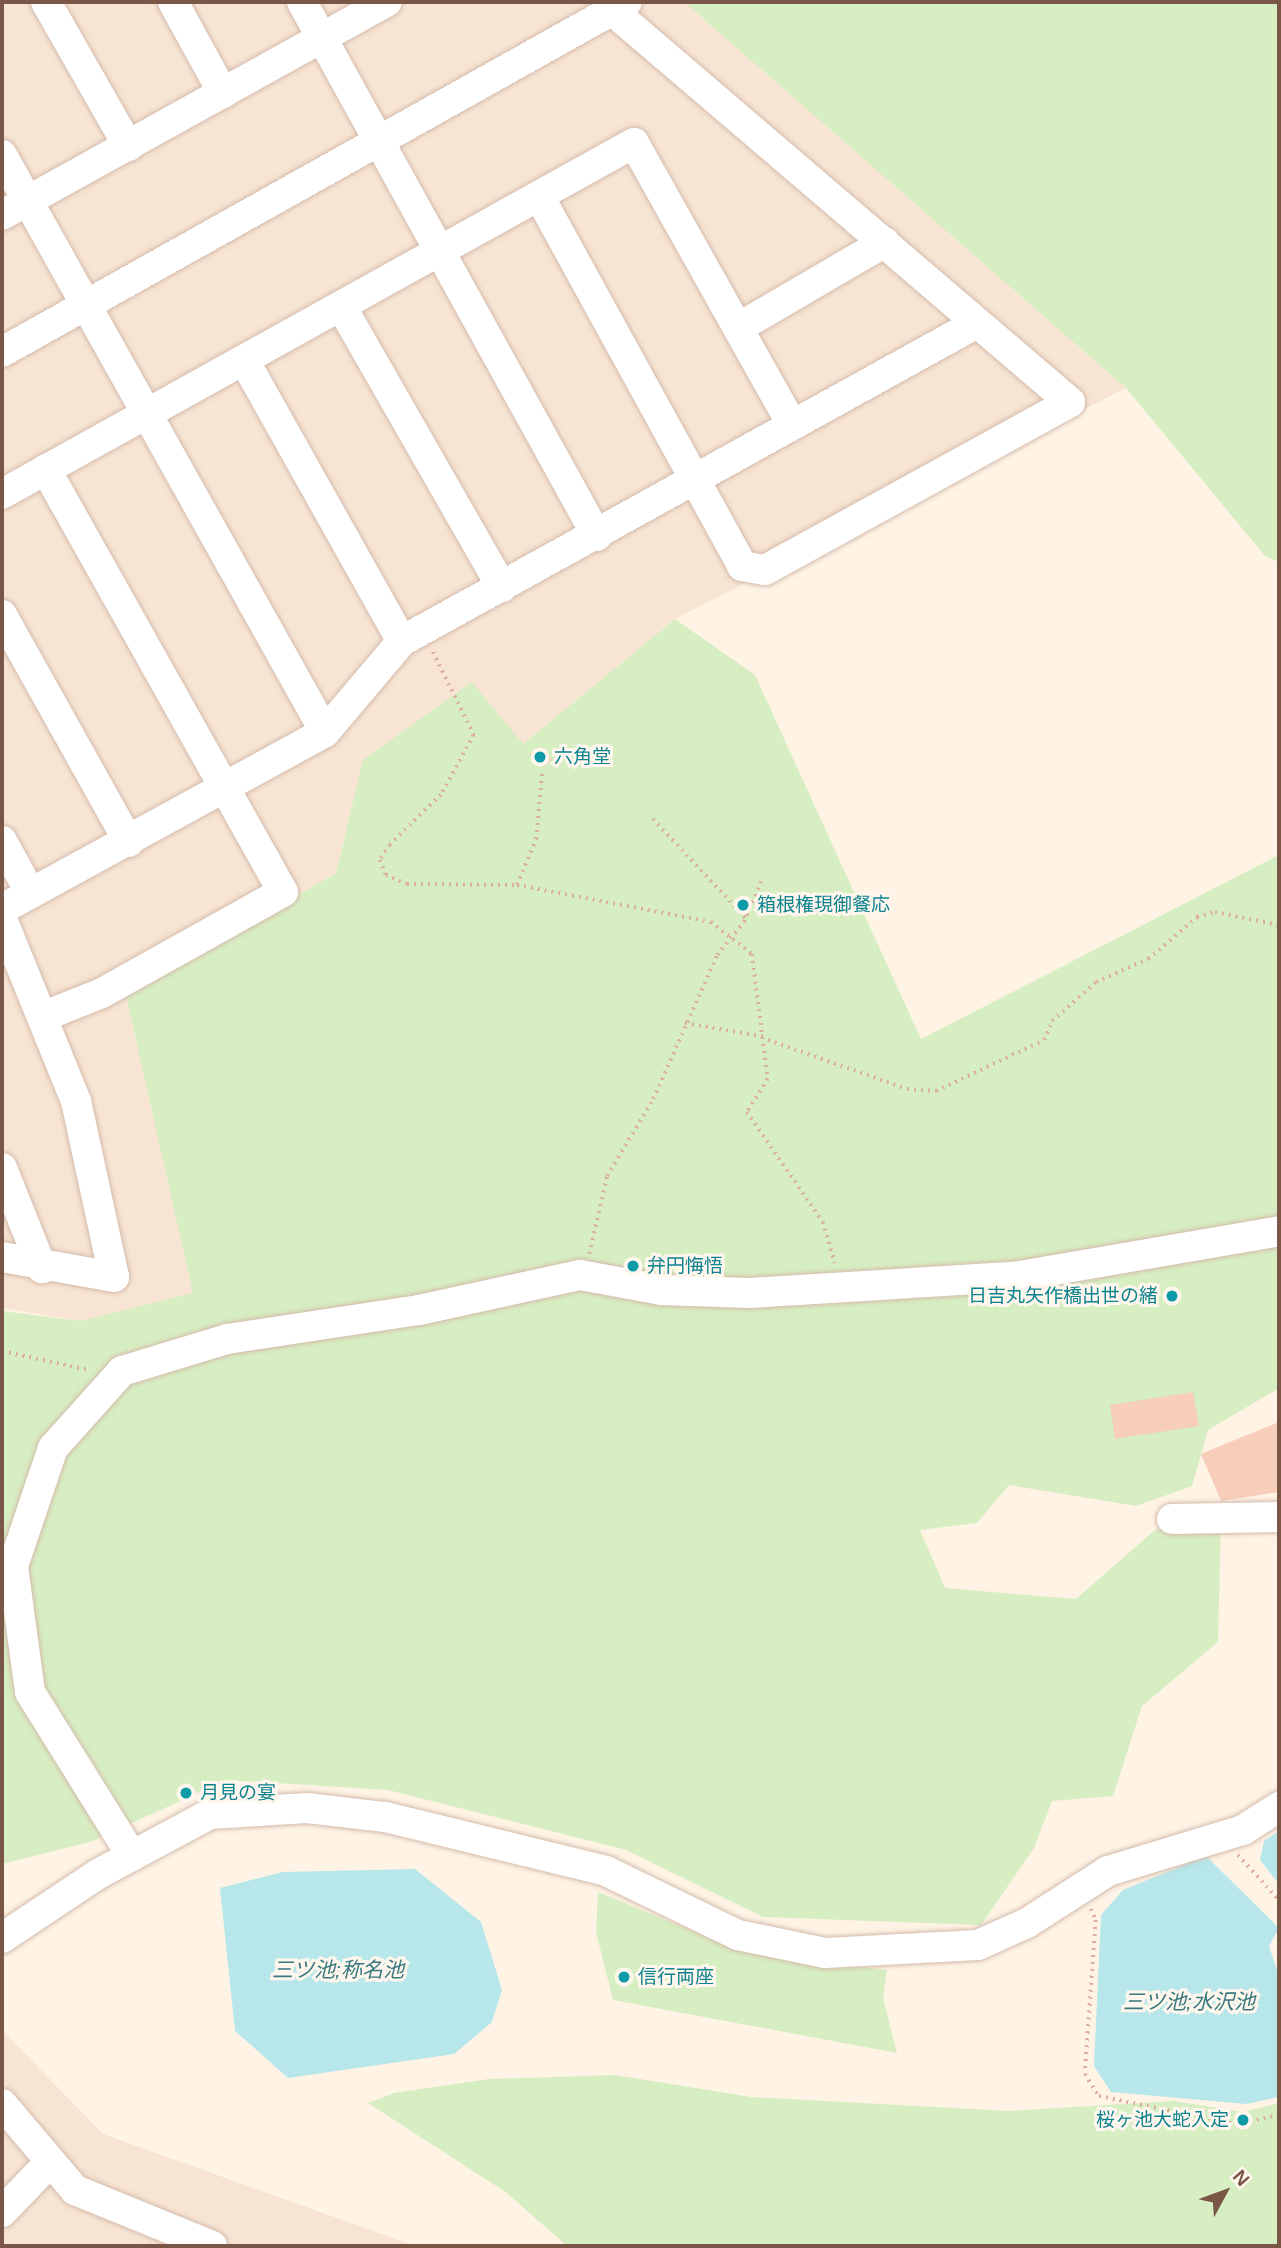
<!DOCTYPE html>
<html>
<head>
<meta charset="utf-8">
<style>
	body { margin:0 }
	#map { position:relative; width:1281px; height:2248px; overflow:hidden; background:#fef3e5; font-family:Arial,"Noto Sans JP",sans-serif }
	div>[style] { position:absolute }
	.residential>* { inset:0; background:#f7e4d3 }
	.green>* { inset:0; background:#d7eec2 }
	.water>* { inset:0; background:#b7e7ea }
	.building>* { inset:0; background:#f6ceba }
	.path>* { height:3.5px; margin-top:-1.75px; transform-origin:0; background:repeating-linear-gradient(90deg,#dcb09d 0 2px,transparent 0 7px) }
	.roads { filter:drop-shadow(0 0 2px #d4bbac) drop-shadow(0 0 2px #d4bbac) }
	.minor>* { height:30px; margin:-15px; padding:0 15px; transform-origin:15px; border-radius:15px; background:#fff }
	.dots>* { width:19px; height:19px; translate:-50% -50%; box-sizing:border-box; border:4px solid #fff7ed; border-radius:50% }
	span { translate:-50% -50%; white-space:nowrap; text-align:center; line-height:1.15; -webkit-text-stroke:6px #fff7ed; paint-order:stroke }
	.culture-label { font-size:19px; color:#0d838f }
	.left { translate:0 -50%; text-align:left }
	.right { translate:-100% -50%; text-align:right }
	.water-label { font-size:21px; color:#397a81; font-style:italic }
	.frame { position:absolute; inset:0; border:4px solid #7a5647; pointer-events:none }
	.north { position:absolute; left:1190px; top:2157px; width:70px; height:70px; -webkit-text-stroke:5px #fff7ed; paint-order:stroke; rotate:49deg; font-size:19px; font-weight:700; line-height:28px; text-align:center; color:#7a5647 }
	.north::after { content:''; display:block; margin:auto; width:24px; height:32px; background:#7a5647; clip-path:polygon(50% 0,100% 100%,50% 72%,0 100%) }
</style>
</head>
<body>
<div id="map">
	<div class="residential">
		<i style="clip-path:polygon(2px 2px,684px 2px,1126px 388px,675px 619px,523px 744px,363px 760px,336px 873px,126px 996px,194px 1293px,81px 1321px,2px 1308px)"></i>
		<i style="clip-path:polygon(2px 2030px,103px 2134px,415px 2246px,2px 2246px)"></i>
	</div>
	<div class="green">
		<i style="clip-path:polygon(684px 2px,1279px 2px,1279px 562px,1265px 556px,1126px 388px)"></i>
		<i style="clip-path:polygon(675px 619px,755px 675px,921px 1039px,1279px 855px,1279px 1388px,1208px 1430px,1192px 1486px,1136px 1506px,1009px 1485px,977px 1523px,920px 1530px,945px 1588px,1076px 1599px,1156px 1529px,1221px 1521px,1218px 1642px,1142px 1706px,1113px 1796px,1052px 1801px,1034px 1848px,981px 1925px,763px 1917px,626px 1850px,388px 1790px,226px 1780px,93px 1841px,2px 1864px,2px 1311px,81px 1321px,193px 1293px,126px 996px,336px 873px,363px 760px,472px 682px,523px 744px)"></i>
		<i style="clip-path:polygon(598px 1892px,743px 1952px,887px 1970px,883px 1997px,897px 2053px,613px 2000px,596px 1932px)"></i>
		<i style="clip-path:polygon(615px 2075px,751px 2097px,1009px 2111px,1174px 2101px,1242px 2112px,1279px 2103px,1279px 2246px,567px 2246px,507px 2193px,368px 2103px,394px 2093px,489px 2079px)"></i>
	</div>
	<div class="water">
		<i style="clip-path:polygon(1279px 1831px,1279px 1884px,1260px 1860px,1264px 1841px)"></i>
		<i style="clip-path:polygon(1206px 1856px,1279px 1928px,1269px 1946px,1279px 1976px,1279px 2097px,1246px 2104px,1111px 2092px,1094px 2066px,1101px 1915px,1123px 1890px)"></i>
		<i style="clip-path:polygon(415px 1869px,481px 1922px,502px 1990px,492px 2022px,454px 2054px,288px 2078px,235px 2031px,220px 1888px,283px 1872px)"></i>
	</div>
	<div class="building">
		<i style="clip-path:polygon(538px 747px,552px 759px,544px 767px,529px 755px)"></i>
		<i style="clip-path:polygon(1193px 1392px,1199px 1426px,1115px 1439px,1110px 1405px)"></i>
		<i style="clip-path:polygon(1279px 1422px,1279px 1492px,1221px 1501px,1201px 1454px)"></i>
	</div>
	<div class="path">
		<i style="left:433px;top:652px;width:93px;rotate:63.7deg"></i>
		<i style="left:474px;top:735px;width:68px;rotate:118.8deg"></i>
		<i style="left:441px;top:795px;width:71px;rotate:135.6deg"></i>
		<i style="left:390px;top:845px;width:18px;rotate:124deg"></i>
		<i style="left:380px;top:860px;width:16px;rotate:68deg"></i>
		<i style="left:386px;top:875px;width:23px;rotate:23deg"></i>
		<i style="left:407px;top:884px;width:110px;rotate:0.5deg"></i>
		<i style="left:517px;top:885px;width:197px;rotate:10.8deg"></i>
		<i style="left:711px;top:922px;width:52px;rotate:38deg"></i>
		<i style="left:752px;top:954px;width:126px;rotate:82.7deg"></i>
		<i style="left:768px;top:1079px;width:39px;rotate:122deg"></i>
		<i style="left:747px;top:1112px;width:134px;rotate:55.4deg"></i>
		<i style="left:823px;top:1222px;width:43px;rotate:73.7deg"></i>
		<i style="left:653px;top:819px;width:136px;rotate:46.8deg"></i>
		<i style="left:517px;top:885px;width:50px;rotate:-67.6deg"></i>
		<i style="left:536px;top:839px;width:69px;rotate:-85deg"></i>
		<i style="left:685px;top:1023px;width:81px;rotate:9.9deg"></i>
		<i style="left:768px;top:1040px;width:147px;rotate:19.4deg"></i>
		<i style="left:907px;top:1089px;width:29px;rotate:4deg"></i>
		<i style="left:936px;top:1091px;width:119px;rotate:-25.3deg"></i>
		<i style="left:1044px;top:1040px;width:21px;rotate:-67deg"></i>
		<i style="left:1052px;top:1021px;width:59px;rotate:-41.6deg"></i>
		<i style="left:1096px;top:982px;width:57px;rotate:-23.9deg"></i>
		<i style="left:1148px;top:959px;width:65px;rotate:-40.6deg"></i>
		<i style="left:1197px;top:917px;width:19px;rotate:-16deg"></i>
		<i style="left:1215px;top:912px;width:65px;rotate:11.5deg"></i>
		<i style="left:589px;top:1254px;width:80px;rotate:-77deg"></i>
		<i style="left:607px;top:1176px;width:90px;rotate:-59.1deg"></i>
		<i style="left:653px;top:1099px;width:158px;rotate:-66deg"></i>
		<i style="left:717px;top:955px;width:43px;rotate:-50.7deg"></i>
		<i style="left:744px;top:922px;width:44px;rotate:-67.5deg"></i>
		<i style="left:2px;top:1351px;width:89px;rotate:12.3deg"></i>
		<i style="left:1238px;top:1855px;width:61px;rotate:47.7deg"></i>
		<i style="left:1091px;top:1909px;width:12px;rotate:66deg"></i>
		<i style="left:1096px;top:1920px;width:154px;rotate:94.1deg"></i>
		<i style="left:1085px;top:2074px;width:26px;rotate:58deg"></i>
		<i style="left:1099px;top:2096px;width:140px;rotate:11.6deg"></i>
		<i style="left:1236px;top:2124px;width:44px;rotate:-11.8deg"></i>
	</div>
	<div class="roads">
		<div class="minor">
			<i style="left:46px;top:2px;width:166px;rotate:60.3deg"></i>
			<i style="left:173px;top:2px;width:104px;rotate:61.2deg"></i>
			<i style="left:302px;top:2px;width:610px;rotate:61.08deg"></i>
			<i style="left:2px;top:155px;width:661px;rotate:60.76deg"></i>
			<i style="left:539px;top:196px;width:422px;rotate:61.2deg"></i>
			<i style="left:742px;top:566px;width:23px;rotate:10deg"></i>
			<i style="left:765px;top:570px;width:348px;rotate:-28.8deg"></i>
			<i style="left:1070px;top:402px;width:600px;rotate:-139.46deg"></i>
			<i style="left:2px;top:215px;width:440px;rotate:-29deg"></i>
			<i style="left:341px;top:306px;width:324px;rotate:60.2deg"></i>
			<i style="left:738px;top:328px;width:170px;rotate:-30.3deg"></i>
			<i style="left:2px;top:352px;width:716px;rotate:-29.25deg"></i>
			<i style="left:244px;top:360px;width:322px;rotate:60.7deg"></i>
			<i style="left:2px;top:494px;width:723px;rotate:-29.05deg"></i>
			<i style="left:634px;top:143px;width:323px;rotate:60.7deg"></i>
			<i style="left:2px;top:615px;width:260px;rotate:60.8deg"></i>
			<i style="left:2px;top:841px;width:60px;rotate:61.3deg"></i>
			<i style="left:2px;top:909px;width:368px;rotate:-28.7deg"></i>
			<i style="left:325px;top:732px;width:119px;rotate:-49.8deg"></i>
			<i style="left:402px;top:641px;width:657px;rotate:-28.94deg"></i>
			<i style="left:2px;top:919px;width:196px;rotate:67.9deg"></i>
			<i style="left:76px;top:1101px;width:180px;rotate:77.8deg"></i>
			<i style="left:114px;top:1277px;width:114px;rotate:-169.9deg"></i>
			<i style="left:42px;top:1017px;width:65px;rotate:-21.8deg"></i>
			<i style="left:102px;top:993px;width:207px;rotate:-29.2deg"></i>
			<i style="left:283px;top:892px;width:485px;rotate:-119.3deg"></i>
			<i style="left:2px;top:1168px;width:108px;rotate:68.2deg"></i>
			<i style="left:1172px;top:1519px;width:107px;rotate:-1.1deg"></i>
			<i style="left:132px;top:1856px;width:193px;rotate:-121.9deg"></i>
			<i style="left:30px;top:1692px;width:127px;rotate:-97.7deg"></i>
			<i style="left:13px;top:1566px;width:125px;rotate:-71.3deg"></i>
			<i style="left:53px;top:1448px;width:103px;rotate:-48.1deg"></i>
			<i style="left:122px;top:1371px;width:110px;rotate:-16.9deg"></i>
			<i style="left:227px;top:1339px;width:194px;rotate:-8.6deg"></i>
			<i style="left:419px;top:1310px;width:165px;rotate:-12.3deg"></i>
			<i style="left:580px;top:1275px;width:83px;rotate:10.4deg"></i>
			<i style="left:662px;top:1290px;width:87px;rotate:2deg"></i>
			<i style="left:749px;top:1293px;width:265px;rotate:-3.5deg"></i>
			<i style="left:1014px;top:1277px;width:269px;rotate:-9.8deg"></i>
			<i style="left:2px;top:1938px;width:115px;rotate:-33.7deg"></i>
			<i style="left:98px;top:1874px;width:127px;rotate:-28.2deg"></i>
			<i style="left:210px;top:1814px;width:97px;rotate:-3.5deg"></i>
			<i style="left:307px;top:1808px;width:79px;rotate:6.6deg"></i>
			<i style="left:385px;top:1817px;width:228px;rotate:13.7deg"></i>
			<i style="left:606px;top:1871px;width:147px;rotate:25.9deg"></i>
			<i style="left:738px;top:1935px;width:89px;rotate:11.7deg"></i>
			<i style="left:825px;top:1953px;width:153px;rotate:-3deg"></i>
			<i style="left:978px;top:1945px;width:54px;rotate:-24.2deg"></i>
			<i style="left:1027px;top:1923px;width:96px;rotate:-32.7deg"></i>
			<i style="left:1108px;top:1871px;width:141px;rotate:-16.9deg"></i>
			<i style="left:1243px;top:1830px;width:43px;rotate:-32.6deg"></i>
			<i style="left:2px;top:2104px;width:113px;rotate:49.7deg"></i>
			<i style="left:75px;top:2190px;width:148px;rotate:22.2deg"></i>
			<i style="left:2px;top:2212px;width:66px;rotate:-46.2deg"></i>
		</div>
	</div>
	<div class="dots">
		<i style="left:540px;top:757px;background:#0f9aa8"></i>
		<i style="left:743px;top:905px;background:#0f9aa8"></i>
		<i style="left:633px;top:1266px;background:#0f9aa8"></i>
		<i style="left:1172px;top:1296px;background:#0f9aa8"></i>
		<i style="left:186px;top:1793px;background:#0f9aa8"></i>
		<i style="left:624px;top:1977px;background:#0f9aa8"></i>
		<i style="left:1243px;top:2120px;background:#0f9aa8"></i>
	</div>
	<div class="culture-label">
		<span class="left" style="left:554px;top:757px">六角堂</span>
		<span class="left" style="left:757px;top:905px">箱根権現御餐応</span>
		<span class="left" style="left:647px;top:1266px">弁円悔悟</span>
		<span class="right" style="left:1158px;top:1296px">日吉丸矢作橋出世の緒</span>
		<span class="left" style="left:200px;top:1793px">月見の宴</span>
		<span class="left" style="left:638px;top:1977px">信行両座</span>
		<span class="right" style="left:1229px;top:2120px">桜ヶ池大蛇入定</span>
	</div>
	<div class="water-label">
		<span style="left:338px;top:1970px">三ツ池;称名池</span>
		<span style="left:1189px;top:2002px">三ツ池;水沢池</span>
	</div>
	<div class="frame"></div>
	<div class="north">N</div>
</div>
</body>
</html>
